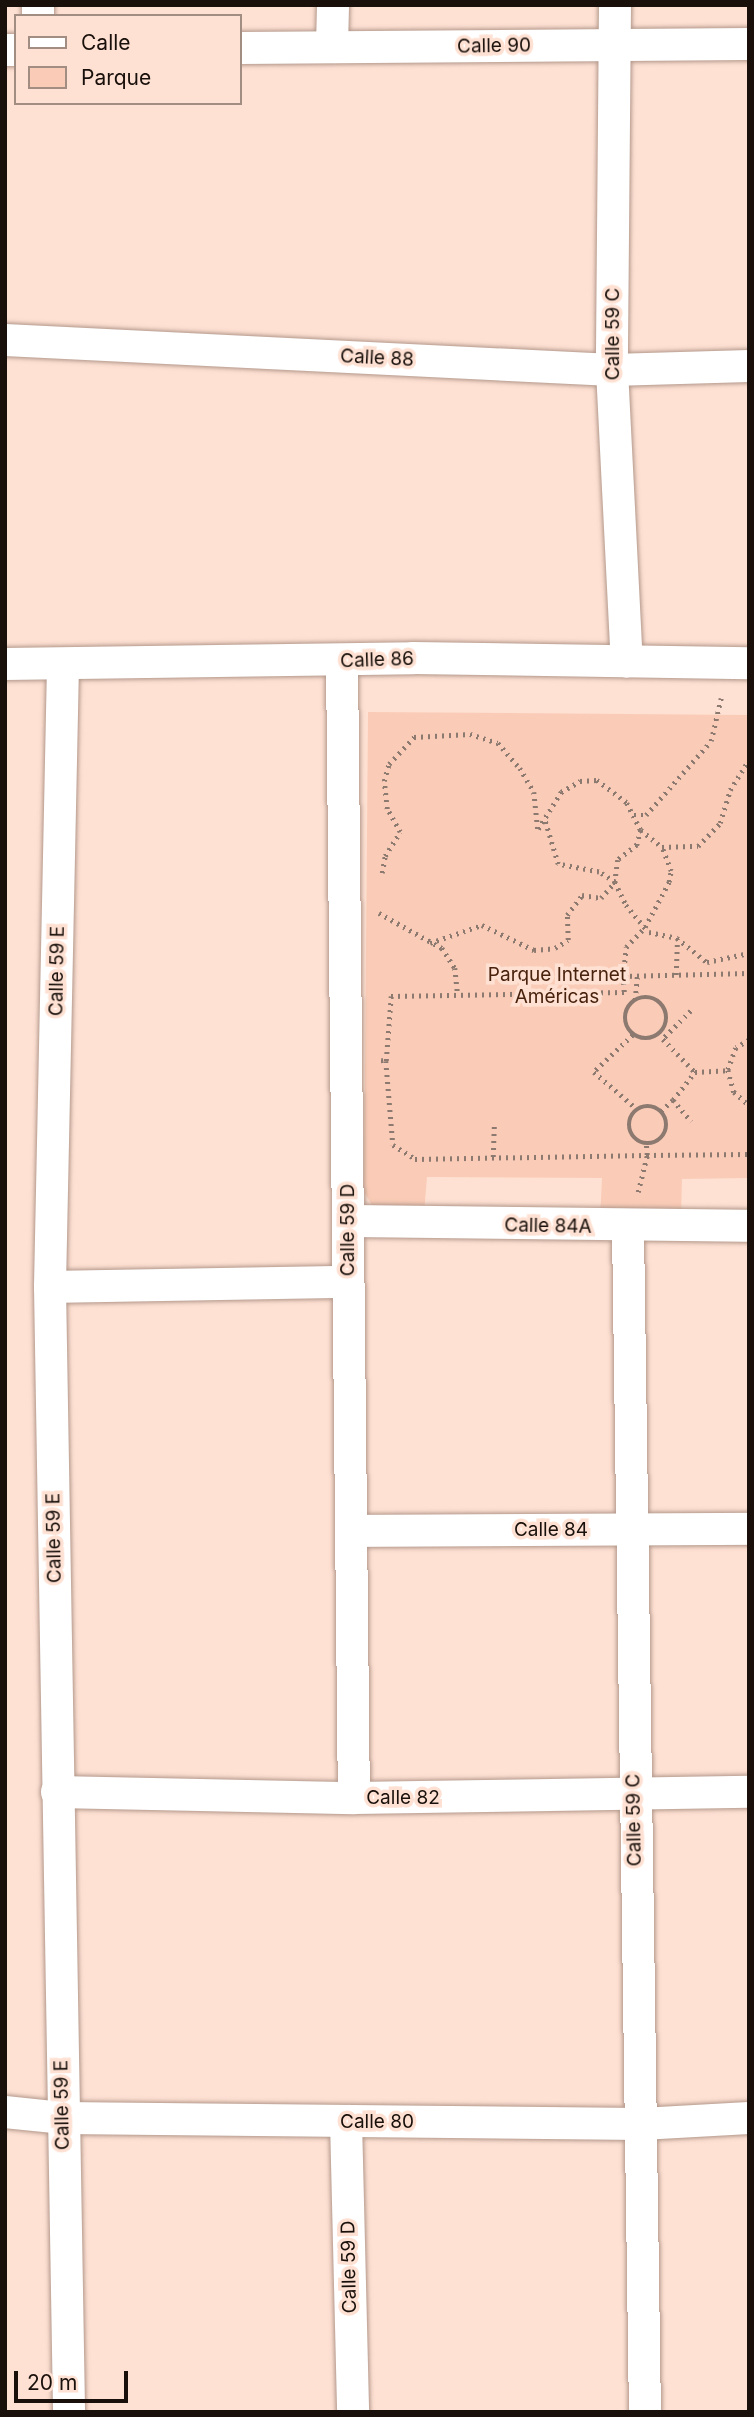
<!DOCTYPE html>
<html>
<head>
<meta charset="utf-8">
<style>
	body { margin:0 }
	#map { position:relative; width:754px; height:2417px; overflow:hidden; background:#fee1d3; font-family:Inter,sans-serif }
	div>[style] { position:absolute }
	.green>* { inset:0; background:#faccb7 }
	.path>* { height:4.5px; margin-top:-2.25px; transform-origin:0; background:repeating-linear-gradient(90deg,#8c796f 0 2px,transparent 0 7px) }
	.path>.ring { margin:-2.25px; padding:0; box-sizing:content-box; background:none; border:4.5px solid #8c796f; border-radius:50% }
	.roads { filter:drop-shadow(0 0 2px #b3988b) drop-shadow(0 0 2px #b3988b) }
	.minor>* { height:32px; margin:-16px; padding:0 16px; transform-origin:16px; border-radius:16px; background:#fff }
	span { translate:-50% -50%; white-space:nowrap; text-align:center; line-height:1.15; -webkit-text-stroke:7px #fee1d3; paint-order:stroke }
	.street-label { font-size:19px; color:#19100b }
	.park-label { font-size:19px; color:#49220d }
	.frame { position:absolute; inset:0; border:7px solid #19100b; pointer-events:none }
	.legend { position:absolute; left:14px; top:14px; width:228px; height:91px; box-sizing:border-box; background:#fee1d3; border:2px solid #a28d83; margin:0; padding:9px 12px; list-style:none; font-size:21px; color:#19100b }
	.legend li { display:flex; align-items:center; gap:14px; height:35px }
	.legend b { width:35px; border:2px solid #a28d83 }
	.scale { position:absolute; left:14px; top:2371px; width:114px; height:32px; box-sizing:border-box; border:4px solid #19100b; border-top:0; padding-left:9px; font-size:21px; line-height:24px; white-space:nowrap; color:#19100b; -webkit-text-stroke:5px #fee1d3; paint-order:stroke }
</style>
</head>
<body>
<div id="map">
	<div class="green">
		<i style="clip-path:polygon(368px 712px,749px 715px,749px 1178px,682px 1179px,681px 1216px,600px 1219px,602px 1178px,427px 1177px,424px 1214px,380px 1218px,364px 1192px)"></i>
	</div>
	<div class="path">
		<i style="left:634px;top:815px;width:12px"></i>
		<i style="left:646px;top:815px;width:98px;rotate:-48.7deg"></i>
		<i style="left:711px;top:741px;width:44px;rotate:-76.9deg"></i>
		<i style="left:641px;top:830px;width:27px;rotate:39deg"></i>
		<i style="left:662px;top:847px;width:36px;rotate:-2deg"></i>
		<i style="left:698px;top:846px;width:32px;rotate:-46deg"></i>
		<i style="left:720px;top:823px;width:34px;rotate:-73deg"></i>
		<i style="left:730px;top:790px;width:36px;rotate:-58deg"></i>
		<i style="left:382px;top:873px;width:17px;rotate:-80deg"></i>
		<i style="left:385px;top:856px;width:28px;rotate:-58deg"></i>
		<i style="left:400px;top:832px;width:26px;rotate:-119deg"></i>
		<i style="left:387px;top:809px;width:28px;rotate:-96deg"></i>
		<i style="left:384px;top:781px;width:18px;rotate:-74deg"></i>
		<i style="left:389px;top:764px;width:37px;rotate:-47deg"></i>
		<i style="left:414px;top:737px;width:56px;rotate:-3.1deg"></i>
		<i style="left:470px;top:734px;width:29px;rotate:18deg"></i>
		<i style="left:498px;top:743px;width:33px;rotate:49deg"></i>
		<i style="left:520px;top:768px;width:28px;rotate:60deg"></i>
		<i style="left:534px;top:792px;width:37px;rotate:84deg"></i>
		<i style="left:538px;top:829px;width:44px;rotate:-58.1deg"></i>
		<i style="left:561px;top:792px;width:22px;rotate:-30deg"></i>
		<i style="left:580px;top:781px;width:17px;rotate:-3deg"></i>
		<i style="left:597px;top:780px;width:38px;rotate:37deg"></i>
		<i style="left:627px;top:803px;width:30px;rotate:63deg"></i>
		<i style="left:641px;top:830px;width:16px;rotate:105deg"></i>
		<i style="left:637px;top:845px;width:24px;rotate:142deg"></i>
		<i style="left:618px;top:860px;width:22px;rotate:98deg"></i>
		<i style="left:615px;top:882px;width:25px;rotate:64deg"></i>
		<i style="left:626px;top:905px;width:35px;rotate:50deg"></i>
		<i style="left:649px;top:932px;width:29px;rotate:12deg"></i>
		<i style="left:677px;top:938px;width:38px;rotate:39deg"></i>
		<i style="left:707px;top:962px;width:43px;rotate:-12.1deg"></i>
		<i style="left:379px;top:913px;width:72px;rotate:29.1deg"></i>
		<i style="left:442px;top:948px;width:24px;rotate:57deg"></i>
		<i style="left:455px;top:968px;width:27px;rotate:84deg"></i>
		<i style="left:430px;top:943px;width:55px;rotate:-19.1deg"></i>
		<i style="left:482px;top:925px;width:58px;rotate:25.7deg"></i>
		<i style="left:534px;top:950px;width:21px;rotate:-5deg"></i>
		<i style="left:555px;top:948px;width:15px;rotate:-32deg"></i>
		<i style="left:568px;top:940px;width:25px;rotate:-92deg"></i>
		<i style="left:567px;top:915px;width:25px;rotate:-53deg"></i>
		<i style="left:582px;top:895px;width:19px;rotate:9deg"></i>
		<i style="left:601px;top:898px;width:21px;rotate:-49deg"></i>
		<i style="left:615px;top:882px;width:19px;rotate:-148deg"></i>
		<i style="left:599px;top:872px;width:42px;rotate:-169deg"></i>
		<i style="left:558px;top:864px;width:45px;rotate:-106.8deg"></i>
		<i style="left:676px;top:975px;width:36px;rotate:-88deg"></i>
		<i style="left:623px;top:976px;width:29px;rotate:-84deg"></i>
		<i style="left:626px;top:947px;width:28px;rotate:-46deg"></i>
		<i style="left:645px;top:927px;width:51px;rotate:-61.9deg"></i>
		<i style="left:669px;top:882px;width:11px;rotate:-80deg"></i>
		<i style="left:671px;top:871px;width:26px;rotate:-111deg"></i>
		<i class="ring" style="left:625px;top:997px;width:37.5px;height:37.5px"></i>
		<i style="left:635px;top:1000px;width:24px;rotate:-85deg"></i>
		<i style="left:691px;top:1011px;width:40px;rotate:135deg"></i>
		<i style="left:663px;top:1039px;width:46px;rotate:45.9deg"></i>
		<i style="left:695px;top:1072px;width:33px;rotate:-3deg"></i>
		<i style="left:633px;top:1035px;width:54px;rotate:136.5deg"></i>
		<i style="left:594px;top:1072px;width:57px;rotate:40.7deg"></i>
		<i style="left:749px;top:1040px;width:15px;rotate:148deg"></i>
		<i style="left:736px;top:1048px;width:23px;rotate:110deg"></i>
		<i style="left:728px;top:1070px;width:23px;rotate:75deg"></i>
		<i style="left:734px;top:1092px;width:20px;rotate:41deg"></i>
		<i style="left:381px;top:1060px;width:5px;rotate:11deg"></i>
		<i style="left:386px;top:1061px;width:65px;rotate:-85.6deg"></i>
		<i style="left:391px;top:996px;width:233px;rotate:-1deg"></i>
		<i style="left:624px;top:992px;width:16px;rotate:-94deg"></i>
		<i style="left:623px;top:976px;width:126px;rotate:-1.4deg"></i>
		<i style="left:386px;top:1061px;width:84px;rotate:85.2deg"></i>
		<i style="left:393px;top:1145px;width:26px;rotate:32deg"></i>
		<i style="left:415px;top:1159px;width:232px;rotate:-1deg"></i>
		<i style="left:647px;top:1155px;width:11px;rotate:-95deg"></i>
		<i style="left:673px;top:1100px;width:36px;rotate:-52deg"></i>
		<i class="ring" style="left:629px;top:1106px;width:33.5px;height:33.5px"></i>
		<i style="left:661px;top:1111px;width:16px;rotate:-43deg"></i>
		<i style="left:673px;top:1100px;width:28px;rotate:49deg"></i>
		<i style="left:493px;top:1157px;width:33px;rotate:-88deg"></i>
		<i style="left:638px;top:1192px;width:38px;rotate:-76deg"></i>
		<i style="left:647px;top:1155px;width:102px;rotate:-0.6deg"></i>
	</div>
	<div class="roads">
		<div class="minor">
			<i style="left:615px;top:5px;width:365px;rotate:90.5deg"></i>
			<i style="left:612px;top:370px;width:292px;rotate:87.1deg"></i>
			<i style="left:38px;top:16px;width:11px;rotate:-90deg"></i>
			<i style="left:332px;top:47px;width:42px;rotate:-88.6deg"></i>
			<i style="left:240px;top:48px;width:509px;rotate:-0.45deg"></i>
			<i style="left:5px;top:50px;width:11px"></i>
			<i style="left:5px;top:340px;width:608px;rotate:2.83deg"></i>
			<i style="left:612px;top:370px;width:137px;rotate:-1.7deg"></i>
			<i style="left:342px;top:661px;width:1137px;rotate:89.4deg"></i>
			<i style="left:5px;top:664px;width:408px;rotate:-0.8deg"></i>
			<i style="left:413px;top:658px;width:336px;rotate:0.9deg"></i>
			<i style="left:63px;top:665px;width:622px;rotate:91.2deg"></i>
			<i style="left:50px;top:1287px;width:1125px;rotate:89.03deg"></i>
			<i style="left:348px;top:1221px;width:401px;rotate:0.7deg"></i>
			<i style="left:628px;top:1228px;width:1184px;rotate:89.18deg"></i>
			<i style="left:50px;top:1287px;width:298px;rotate:-1deg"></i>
			<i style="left:353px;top:1531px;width:396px;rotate:-0.3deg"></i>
			<i style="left:57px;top:1792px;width:297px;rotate:1.2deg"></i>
			<i style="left:354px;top:1798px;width:395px;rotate:-0.9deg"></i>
			<i style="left:5px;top:2112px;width:57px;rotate:6deg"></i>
			<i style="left:62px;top:2118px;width:579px;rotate:0.59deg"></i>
			<i style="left:641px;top:2124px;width:108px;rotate:-3.2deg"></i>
			<i style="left:346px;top:2121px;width:291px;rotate:88.6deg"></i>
		</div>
	</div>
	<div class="street-label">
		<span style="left:494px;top:46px;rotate:-1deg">Calle 90</span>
		<span style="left:613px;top:334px;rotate:-90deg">Calle 59 C</span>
		<span style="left:377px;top:358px;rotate:3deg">Calle 88</span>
		<span style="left:377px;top:660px;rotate:-2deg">Calle 86</span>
		<span style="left:57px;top:971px;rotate:-89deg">Calle 59 E</span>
		<span style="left:548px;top:1226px;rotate:1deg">Calle 84A</span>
		<span style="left:348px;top:1230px;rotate:-90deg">Calle 59 D</span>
		<span style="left:551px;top:1530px">Calle 84</span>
		<span style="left:54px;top:1538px;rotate:-91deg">Calle 59 E</span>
		<span style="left:403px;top:1798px">Calle 82</span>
		<span style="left:634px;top:1820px;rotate:-91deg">Calle 59 C</span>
		<span style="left:62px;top:2105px;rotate:-91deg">Calle 59 E</span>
		<span style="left:377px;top:2122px">Calle 80</span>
		<span style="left:349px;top:2267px;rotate:-91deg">Calle 59 D</span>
	</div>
	<div class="park-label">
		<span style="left:557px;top:986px">Parque Internet<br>Américas</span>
	</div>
	<div class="frame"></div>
	<ul class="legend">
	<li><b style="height:9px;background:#fff"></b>Calle</li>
	<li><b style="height:19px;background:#faccb7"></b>Parque</li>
	</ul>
	<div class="scale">20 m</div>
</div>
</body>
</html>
